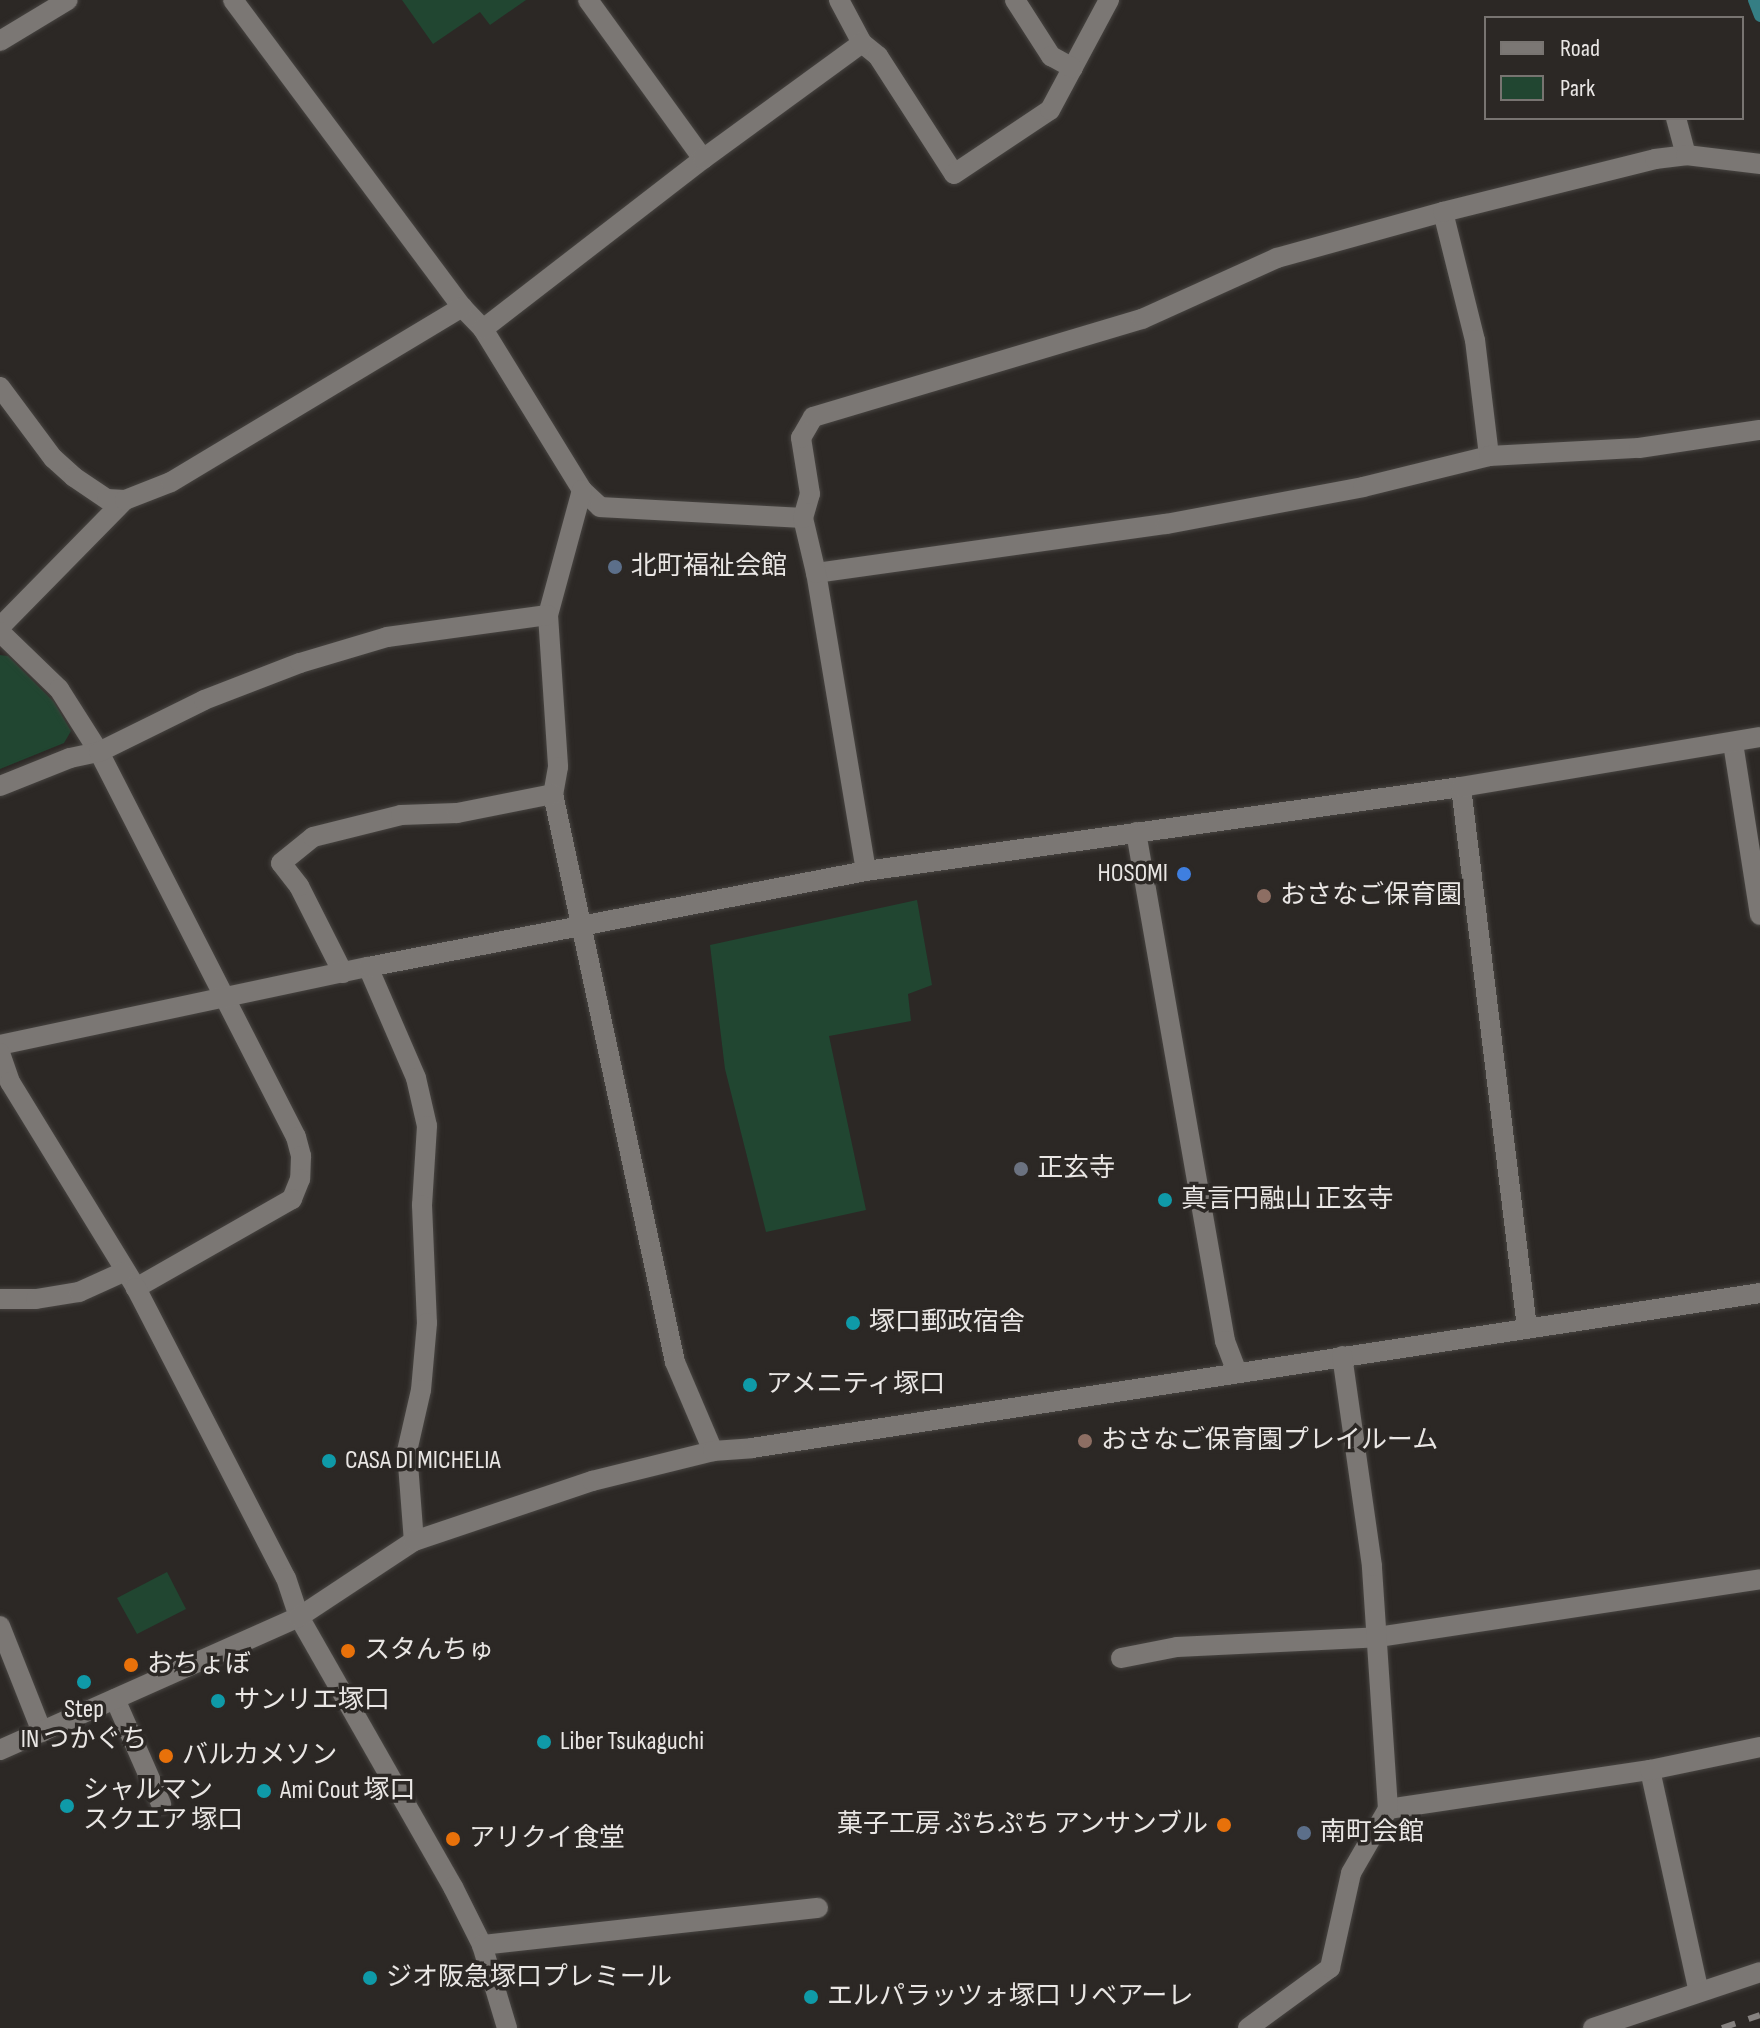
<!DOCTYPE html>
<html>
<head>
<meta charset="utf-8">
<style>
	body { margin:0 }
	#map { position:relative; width:1760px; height:2028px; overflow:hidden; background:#2c2825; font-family:"Sofia Sans Condensed","Noto Sans JP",sans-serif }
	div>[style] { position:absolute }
	.green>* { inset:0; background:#214631 }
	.stream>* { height:12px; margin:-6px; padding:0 6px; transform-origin:6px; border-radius:6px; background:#357e84 }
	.roads { filter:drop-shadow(0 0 2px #474441) drop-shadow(0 0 2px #474441) }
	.minor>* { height:20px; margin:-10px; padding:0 10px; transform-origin:10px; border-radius:10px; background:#7b7774 }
	.rail>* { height:6px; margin-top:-3px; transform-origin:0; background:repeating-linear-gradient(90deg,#868280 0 14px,transparent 0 28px) }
	.dots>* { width:22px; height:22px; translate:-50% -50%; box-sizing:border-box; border:4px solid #2c2825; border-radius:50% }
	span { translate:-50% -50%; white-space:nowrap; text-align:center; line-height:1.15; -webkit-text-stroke:7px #2c2825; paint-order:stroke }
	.poi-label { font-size:26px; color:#e9e6e4 }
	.left { translate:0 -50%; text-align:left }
	.right { translate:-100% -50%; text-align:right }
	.legend { position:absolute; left:1484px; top:16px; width:260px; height:104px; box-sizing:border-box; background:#2c2825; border:2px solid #787471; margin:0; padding:10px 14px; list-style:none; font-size:24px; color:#e9e6e4 }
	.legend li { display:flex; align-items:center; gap:16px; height:40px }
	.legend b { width:40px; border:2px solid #787471 }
</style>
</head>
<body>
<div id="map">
	<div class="green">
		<i style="clip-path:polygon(402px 0,526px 0,490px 25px,480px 12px,433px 44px)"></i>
		<i style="clip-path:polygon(0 655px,8px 656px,54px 702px,71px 731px,64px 743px,0 769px)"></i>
		<i style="clip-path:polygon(917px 900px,932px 985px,908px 994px,911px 1021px,829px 1036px,866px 1210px,766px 1232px,725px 1069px,710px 945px)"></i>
		<i style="clip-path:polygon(167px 1572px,186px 1609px,137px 1634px,117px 1598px)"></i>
	</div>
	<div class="stream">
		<i style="left:1754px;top:0;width:17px;rotate:69deg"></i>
	</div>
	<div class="roads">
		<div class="minor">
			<i style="left:233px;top:0;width:383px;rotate:53.3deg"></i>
			<i style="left:462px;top:307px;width:30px;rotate:46deg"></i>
			<i style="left:483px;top:329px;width:189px;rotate:58.4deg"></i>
			<i style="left:582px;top:490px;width:25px;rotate:43deg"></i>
			<i style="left:600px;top:507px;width:203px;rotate:3.1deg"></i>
			<i style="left:588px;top:0;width:196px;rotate:54.1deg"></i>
			<i style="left:839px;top:0;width:49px;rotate:61.9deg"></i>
			<i style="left:862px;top:43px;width:21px;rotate:39deg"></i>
			<i style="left:878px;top:56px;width:140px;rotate:57.2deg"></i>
			<i style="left:954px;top:174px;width:115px;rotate:-33.7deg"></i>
			<i style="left:1050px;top:110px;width:125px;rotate:-61.8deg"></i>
			<i style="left:1015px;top:0;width:67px;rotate:57.3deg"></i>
			<i style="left:1051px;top:56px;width:25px;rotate:29deg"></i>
			<i style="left:0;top:41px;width:79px;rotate:-31.1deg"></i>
			<i style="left:1676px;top:118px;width:38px;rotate:75deg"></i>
			<i style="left:1443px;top:212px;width:132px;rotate:76deg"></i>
			<i style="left:1475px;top:340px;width:117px;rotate:83.1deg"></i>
			<i style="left:483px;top:329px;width:278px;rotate:-37.7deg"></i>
			<i style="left:703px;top:159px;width:197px;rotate:-36.1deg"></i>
			<i style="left:0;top:387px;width:89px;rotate:53.3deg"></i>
			<i style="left:53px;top:458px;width:28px;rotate:42deg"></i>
			<i style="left:74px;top:477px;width:40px;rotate:34deg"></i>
			<i style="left:107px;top:499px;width:18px;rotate:3deg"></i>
			<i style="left:582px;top:490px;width:130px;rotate:105.2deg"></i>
			<i style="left:548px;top:615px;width:152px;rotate:86.2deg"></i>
			<i style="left:558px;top:767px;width:27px;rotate:100deg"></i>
			<i style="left:553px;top:794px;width:581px;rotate:77.88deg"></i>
			<i style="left:675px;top:1362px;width:97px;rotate:66.9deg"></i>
			<i style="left:816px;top:573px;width:353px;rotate:-8deg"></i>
			<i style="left:1166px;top:524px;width:200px;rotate:-10.6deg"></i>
			<i style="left:1363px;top:487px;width:130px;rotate:-13.8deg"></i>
			<i style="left:1489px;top:456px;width:150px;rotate:-3.1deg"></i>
			<i style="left:1639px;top:448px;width:122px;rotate:-8.5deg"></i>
			<i style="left:0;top:627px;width:178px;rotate:-45.5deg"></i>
			<i style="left:125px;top:500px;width:49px;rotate:-21.4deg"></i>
			<i style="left:171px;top:482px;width:340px;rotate:-31deg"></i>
			<i style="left:0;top:632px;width:82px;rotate:44deg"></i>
			<i style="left:59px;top:689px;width:75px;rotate:57.6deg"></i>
			<i style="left:99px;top:752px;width:432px;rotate:62.9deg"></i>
			<i style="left:296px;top:1137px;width:20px;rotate:75deg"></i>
			<i style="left:301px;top:1156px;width:23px;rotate:92deg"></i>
			<i style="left:300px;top:1179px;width:22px;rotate:112deg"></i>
			<i style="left:292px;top:1199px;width:180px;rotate:150.3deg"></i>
			<i style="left:1733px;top:743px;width:174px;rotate:81.1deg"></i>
			<i style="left:0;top:786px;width:75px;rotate:-21.8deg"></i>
			<i style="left:70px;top:758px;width:30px;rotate:-12deg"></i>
			<i style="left:99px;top:752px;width:117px;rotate:-26.3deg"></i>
			<i style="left:204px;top:700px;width:103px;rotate:-21.1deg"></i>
			<i style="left:300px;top:663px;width:91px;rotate:-16.6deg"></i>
			<i style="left:387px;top:637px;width:162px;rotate:-7.8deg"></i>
			<i style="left:1461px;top:787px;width:545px;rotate:83.04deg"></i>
			<i style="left:1136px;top:832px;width:517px;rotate:80.08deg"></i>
			<i style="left:1225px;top:1341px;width:33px;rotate:69deg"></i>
			<i style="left:866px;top:871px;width:302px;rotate:-99.5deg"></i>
			<i style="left:816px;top:573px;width:57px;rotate:-103.3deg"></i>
			<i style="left:803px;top:518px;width:25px;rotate:-74deg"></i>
			<i style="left:810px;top:494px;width:57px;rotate:-99.1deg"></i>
			<i style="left:801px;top:438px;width:24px;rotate:-60deg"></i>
			<i style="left:813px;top:417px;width:343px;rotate:-16.6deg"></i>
			<i style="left:1142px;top:319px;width:148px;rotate:-24.3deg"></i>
			<i style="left:1277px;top:258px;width:172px;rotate:-15.5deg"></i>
			<i style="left:1443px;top:212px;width:219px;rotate:-14deg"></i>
			<i style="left:1655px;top:159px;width:31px;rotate:-7deg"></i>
			<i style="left:1686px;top:155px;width:75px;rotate:6.9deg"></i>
			<i style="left:368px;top:967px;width:121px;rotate:66.6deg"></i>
			<i style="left:416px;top:1078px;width:49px;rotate:77.1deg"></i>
			<i style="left:427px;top:1126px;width:79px;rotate:93.6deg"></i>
			<i style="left:422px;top:1205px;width:118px;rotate:87.6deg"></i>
			<i style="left:427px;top:1323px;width:67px;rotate:95.1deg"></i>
			<i style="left:421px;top:1390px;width:63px;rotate:102.9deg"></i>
			<i style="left:407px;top:1451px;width:90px;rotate:85.6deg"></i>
			<i style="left:343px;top:973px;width:97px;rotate:-116.8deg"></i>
			<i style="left:299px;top:886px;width:29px;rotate:-128deg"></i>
			<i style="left:281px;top:863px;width:41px;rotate:-39.1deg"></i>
			<i style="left:313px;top:837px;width:91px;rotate:-14deg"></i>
			<i style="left:401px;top:815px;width:56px;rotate:-2deg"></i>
			<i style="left:457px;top:813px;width:98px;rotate:-11.2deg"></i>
			<i style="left:0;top:1045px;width:376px;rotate:-12deg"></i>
			<i style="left:368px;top:967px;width:507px;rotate:-10.91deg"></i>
			<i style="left:866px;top:871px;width:601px;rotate:-8.04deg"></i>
			<i style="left:1461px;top:787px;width:303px;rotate:-9.5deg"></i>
			<i style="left:0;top:1053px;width:31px;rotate:71deg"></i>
			<i style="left:10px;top:1082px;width:241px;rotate:58.5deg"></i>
			<i style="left:136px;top:1288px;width:326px;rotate:62.7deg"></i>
			<i style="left:286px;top:1578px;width:41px;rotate:71.6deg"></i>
			<i style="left:299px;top:1617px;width:311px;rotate:60.3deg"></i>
			<i style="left:453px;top:1887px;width:65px;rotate:63.4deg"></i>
			<i style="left:482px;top:1945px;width:87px;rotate:73.2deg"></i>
			<i style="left:0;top:1299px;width:36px"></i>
			<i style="left:36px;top:1299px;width:44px;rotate:-9.2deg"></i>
			<i style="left:79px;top:1292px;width:48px;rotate:-24.4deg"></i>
			<i style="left:0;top:1626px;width:114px;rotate:68.4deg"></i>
			<i style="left:1121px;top:1658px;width:57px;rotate:-11.1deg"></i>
			<i style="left:1177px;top:1647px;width:201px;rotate:-2.8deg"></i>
			<i style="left:1378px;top:1637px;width:386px;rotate:-8.6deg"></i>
			<i style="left:115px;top:1699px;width:115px;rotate:66.3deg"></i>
			<i style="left:0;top:1750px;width:327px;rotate:-24deg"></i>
			<i style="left:299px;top:1617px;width:138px;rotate:-33.5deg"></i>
			<i style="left:414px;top:1541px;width:188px;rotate:-18.6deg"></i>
			<i style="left:592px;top:1481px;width:125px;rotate:-13.9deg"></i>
			<i style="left:713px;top:1451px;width:39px;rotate:-4deg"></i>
			<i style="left:752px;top:1448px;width:1020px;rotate:-8.74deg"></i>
			<i style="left:1650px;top:1770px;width:227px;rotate:77.6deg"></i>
			<i style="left:1388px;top:1809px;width:265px;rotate:-8.5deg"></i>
			<i style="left:1650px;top:1770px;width:112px;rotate:-11.8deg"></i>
			<i style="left:482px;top:1945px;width:338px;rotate:-6.3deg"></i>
			<i style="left:1248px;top:2028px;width:102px;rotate:-36.2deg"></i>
			<i style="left:1330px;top:1968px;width:97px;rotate:-77.5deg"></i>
			<i style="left:1351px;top:1873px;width:74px;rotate:-60deg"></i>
			<i style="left:1388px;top:1809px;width:244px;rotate:-93.8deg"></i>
			<i style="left:1372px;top:1566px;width:212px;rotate:-98.1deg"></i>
			<i style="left:1593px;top:2028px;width:176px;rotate:-18.5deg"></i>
		</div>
	</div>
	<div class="rail">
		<i style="left:1722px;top:2028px;width:40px;rotate:-18.9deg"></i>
	</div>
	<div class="dots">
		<i style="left:615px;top:567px;background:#5c6f8a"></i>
		<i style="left:1184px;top:874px;background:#3f7fe0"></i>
		<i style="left:1264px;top:896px;background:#8d6e63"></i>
		<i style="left:1021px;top:1169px;background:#6b7280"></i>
		<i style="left:1165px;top:1200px;background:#0f9aa8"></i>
		<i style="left:853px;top:1323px;background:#0f9aa8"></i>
		<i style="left:750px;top:1385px;background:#0f9aa8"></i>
		<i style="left:1085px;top:1441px;background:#8d6e63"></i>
		<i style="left:329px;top:1461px;background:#0f9aa8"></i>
		<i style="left:348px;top:1651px;background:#e8710a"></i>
		<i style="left:131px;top:1665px;background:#e8710a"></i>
		<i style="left:84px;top:1682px;background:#0f9aa8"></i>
		<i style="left:218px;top:1701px;background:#0f9aa8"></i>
		<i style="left:544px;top:1742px;background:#0f9aa8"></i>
		<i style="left:166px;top:1756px;background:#e8710a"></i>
		<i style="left:264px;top:1791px;background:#0f9aa8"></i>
		<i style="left:67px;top:1806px;background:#0f9aa8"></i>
		<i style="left:1224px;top:1825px;background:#e8710a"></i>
		<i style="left:1304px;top:1833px;background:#5c6f8a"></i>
		<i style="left:453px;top:1839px;background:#e8710a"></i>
		<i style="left:370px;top:1978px;background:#0f9aa8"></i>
		<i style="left:811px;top:1997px;background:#0f9aa8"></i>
	</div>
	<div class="poi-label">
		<span class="left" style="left:631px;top:567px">北町福祉会館</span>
		<span class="right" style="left:1168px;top:874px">HOSOMI</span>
		<span class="left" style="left:1280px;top:896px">おさなご保育園</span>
		<span class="left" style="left:1037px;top:1169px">正玄寺</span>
		<span class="left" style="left:1181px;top:1200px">真言円融山 正玄寺</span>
		<span class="left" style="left:869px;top:1323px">塚口郵政宿舎</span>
		<span class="left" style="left:766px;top:1385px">アメニティ塚口</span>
		<span class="left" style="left:1101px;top:1441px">おさなご保育園プレイルーム</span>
		<span class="left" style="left:345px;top:1461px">CASA DI MICHELIA</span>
		<span class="left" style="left:364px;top:1651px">スタんちゅ</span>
		<span class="left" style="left:147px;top:1665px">おちょぼ</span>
		<span class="left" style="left:234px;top:1701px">サンリエ塚口</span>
		<span style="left:84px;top:1725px">Step<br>IN つかぐち</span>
		<span class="left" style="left:560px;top:1742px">Liber Tsukaguchi</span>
		<span class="left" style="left:182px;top:1756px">バルカメソン</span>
		<span class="left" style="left:83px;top:1806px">シャルマン<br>スクエア 塚口</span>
		<span class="left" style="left:280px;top:1791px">Ami Cout 塚口</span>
		<span class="right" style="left:1208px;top:1825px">菓子工房 ぷちぷち アンサンブル</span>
		<span class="left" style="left:1320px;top:1833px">南町会館</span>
		<span class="left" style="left:469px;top:1839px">アリクイ食堂</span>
		<span class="left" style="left:386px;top:1978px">ジオ阪急塚口プレミール</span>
		<span class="left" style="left:827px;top:1997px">エルパラッツォ塚口 リベアーレ</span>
	</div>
	<ul class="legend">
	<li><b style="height:10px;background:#7b7774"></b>Road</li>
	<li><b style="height:22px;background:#214631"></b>Park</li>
	</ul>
</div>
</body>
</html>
